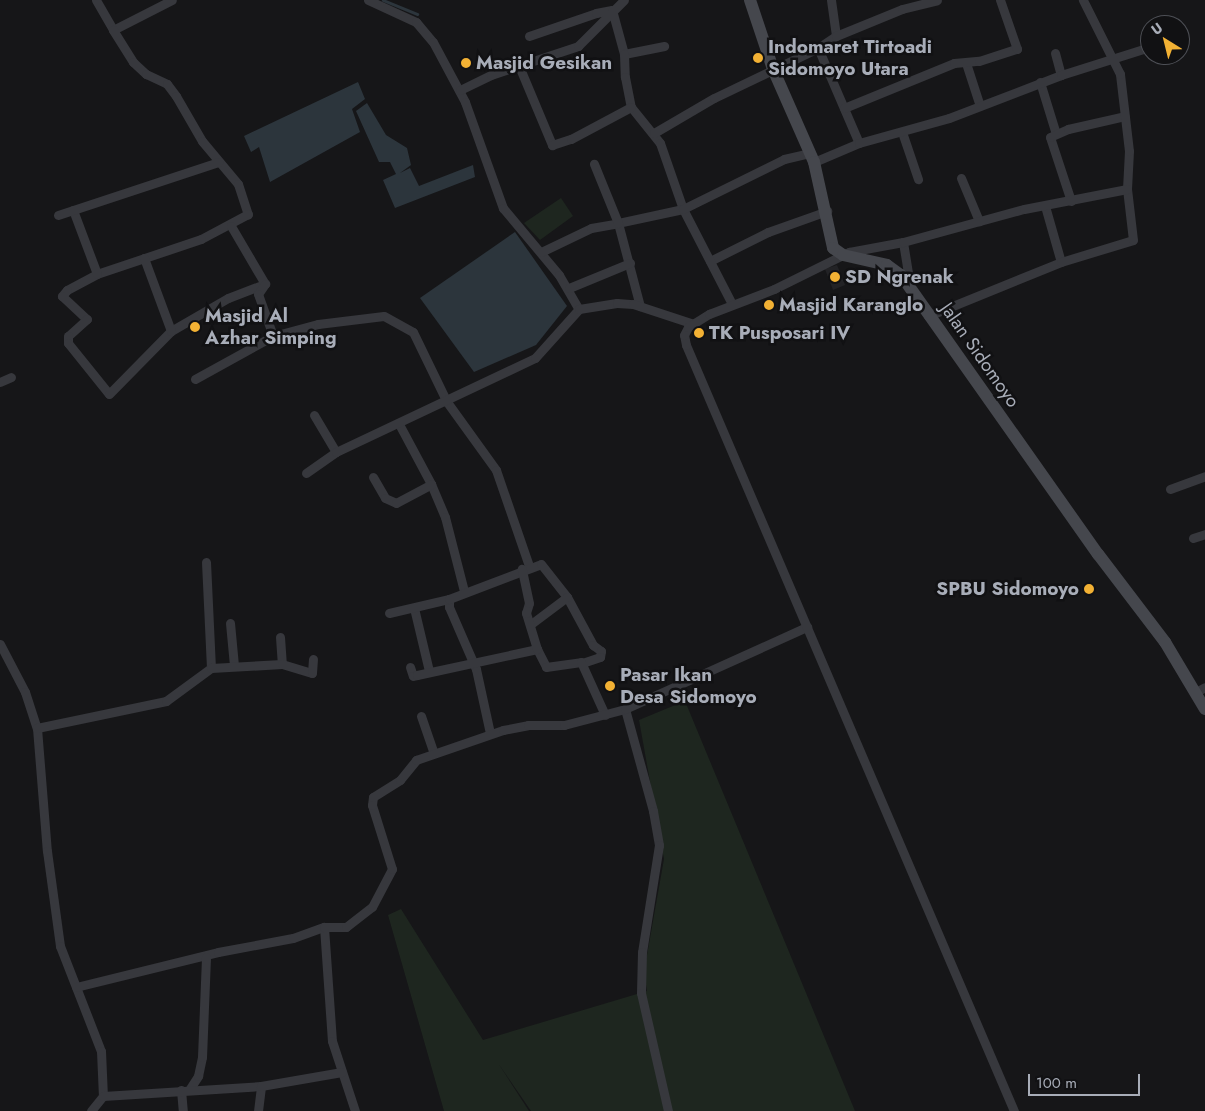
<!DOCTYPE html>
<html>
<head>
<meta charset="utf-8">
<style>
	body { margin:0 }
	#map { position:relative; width:1205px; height:1111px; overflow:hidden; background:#161618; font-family:Jost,sans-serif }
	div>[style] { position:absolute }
	.built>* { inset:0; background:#222225 }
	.green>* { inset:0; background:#1e261f }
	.water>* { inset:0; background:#2c353c }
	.stream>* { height:2.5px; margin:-1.25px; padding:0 1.25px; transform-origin:1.25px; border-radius:1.25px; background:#2c353c }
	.minor>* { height:9px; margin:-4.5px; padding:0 4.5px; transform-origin:4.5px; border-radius:4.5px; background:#37383d }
	.secondary>* { height:12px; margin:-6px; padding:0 6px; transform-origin:6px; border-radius:6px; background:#45474d }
	.dots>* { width:14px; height:14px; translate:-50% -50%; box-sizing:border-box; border:2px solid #111113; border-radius:50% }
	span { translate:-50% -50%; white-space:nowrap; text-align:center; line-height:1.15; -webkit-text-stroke:5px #111113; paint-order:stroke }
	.poi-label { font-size:19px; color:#a8adb8; font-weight:700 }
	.left { translate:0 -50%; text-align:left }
	.right { translate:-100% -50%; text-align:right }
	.street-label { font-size:19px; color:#a8adb8 }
	.north { position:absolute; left:1140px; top:15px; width:50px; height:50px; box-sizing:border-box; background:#111113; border:1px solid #4d4f55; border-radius:50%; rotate:324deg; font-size:14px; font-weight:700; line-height:20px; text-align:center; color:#a8adb8 }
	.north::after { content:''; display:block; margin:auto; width:18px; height:22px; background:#f2b134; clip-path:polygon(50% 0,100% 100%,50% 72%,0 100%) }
	.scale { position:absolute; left:1028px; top:1074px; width:112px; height:22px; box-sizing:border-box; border:2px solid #a8adb8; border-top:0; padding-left:6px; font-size:15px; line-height:18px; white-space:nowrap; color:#a8adb8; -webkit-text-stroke:4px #111113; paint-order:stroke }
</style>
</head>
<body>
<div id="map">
	<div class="built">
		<i style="clip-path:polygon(837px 265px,845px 285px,833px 290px,825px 269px)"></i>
	</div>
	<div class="green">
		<i style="clip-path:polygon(561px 198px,573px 216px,540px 240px,524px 223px)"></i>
		<i style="clip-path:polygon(685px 701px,855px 1111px,531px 1111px,498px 1063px,529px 1111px,444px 1111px,388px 915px,401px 909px,483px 1040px,647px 991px,644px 972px,664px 859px,639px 720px)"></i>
	</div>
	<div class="water">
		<i style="clip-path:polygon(358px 82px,365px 99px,352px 109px,360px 132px,270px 182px,259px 147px,251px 152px,244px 136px)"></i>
		<i style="clip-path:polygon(367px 103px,386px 135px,407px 148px,411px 165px,400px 173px,410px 168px,419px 186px,473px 165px,475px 177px,395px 208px,383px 180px,396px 174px,390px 162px,379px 162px,356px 111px)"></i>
		<i style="clip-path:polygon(515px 232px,567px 306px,536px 345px,474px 372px,420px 298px)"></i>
	</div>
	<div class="stream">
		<i style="left:383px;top:0;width:37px;rotate:22deg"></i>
	</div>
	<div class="minor">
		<i style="left:96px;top:0;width:34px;rotate:60deg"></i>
		<i style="left:113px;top:30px;width:66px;rotate:-27deg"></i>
		<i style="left:368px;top:0;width:53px;rotate:24.6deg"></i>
		<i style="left:416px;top:22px;width:26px;rotate:50deg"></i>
		<i style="left:433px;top:42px;width:68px;rotate:61.9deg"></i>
		<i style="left:465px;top:102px;width:113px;rotate:70.3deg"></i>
		<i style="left:503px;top:208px;width:87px;rotate:50.1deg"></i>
		<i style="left:559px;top:275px;width:39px;rotate:60deg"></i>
		<i style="left:831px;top:0;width:36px;rotate:82deg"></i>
		<i style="left:113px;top:30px;width:38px;rotate:58deg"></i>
		<i style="left:133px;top:62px;width:18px;rotate:43deg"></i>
		<i style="left:146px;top:74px;width:23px;rotate:25deg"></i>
		<i style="left:167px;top:84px;width:15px;rotate:53deg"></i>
		<i style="left:176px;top:96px;width:52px;rotate:60deg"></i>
		<i style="left:202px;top:141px;width:56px;rotate:50.1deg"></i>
		<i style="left:238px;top:184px;width:32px;rotate:72deg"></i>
		<i style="left:248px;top:214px;width:53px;rotate:152deg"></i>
		<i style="left:201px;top:239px;width:110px;rotate:161.4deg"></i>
		<i style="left:97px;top:274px;width:34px;rotate:152deg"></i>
		<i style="left:67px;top:290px;width:8px;rotate:130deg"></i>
		<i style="left:62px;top:296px;width:34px;rotate:43deg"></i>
		<i style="left:87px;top:319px;width:25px;rotate:138deg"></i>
		<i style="left:68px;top:336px;width:7px;rotate:90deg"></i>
		<i style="left:68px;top:343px;width:65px;rotate:51.2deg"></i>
		<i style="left:109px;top:394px;width:88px;rotate:-45.5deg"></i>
		<i style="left:171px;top:331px;width:66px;rotate:-30.1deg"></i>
		<i style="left:228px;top:298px;width:40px;rotate:-21deg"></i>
		<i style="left:529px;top:36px;width:71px;rotate:-18.9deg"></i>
		<i style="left:596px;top:13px;width:16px;rotate:-11deg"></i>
		<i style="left:612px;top:10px;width:46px;rotate:74.7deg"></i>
		<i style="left:624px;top:54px;width:41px;rotate:-11.3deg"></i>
		<i style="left:818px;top:48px;width:103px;rotate:66.7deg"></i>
		<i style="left:1055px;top:53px;width:23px;rotate:75deg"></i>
		<i style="left:624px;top:54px;width:23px;rotate:88deg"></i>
		<i style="left:625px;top:77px;width:31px;rotate:79deg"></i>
		<i style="left:631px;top:107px;width:46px;rotate:51.1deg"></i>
		<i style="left:660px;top:143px;width:70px;rotate:70.8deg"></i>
		<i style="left:683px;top:209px;width:66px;rotate:167.8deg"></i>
		<i style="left:618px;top:223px;width:86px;rotate:75.2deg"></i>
		<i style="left:966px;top:63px;width:45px;rotate:72deg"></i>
		<i style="left:519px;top:66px;width:86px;rotate:67.3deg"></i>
		<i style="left:552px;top:145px;width:20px;rotate:-18deg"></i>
		<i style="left:571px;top:139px;width:68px;rotate:-28.1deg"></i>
		<i style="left:1040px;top:82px;width:54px;rotate:72.9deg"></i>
		<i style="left:460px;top:90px;width:34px;rotate:-26deg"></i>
		<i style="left:491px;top:75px;width:92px;rotate:-18.4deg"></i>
		<i style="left:578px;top:46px;width:65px;rotate:-45deg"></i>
		<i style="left:844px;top:108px;width:119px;rotate:-22.2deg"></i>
		<i style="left:954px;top:63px;width:25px;rotate:-5deg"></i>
		<i style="left:979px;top:61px;width:40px;rotate:-18deg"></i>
		<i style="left:1017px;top:49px;width:52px;rotate:-109.1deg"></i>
		<i style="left:902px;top:132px;width:50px;rotate:71.2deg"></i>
		<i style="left:654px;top:133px;width:69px;rotate:-30.3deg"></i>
		<i style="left:714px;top:98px;width:115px;rotate:-25.7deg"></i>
		<i style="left:818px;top:48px;width:22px;rotate:-34deg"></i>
		<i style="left:836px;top:36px;width:71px;rotate:-22.2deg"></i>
		<i style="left:902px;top:9px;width:36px;rotate:-14deg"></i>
		<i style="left:814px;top:162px;width:49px;rotate:-22.9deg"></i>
		<i style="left:859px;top:143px;width:93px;rotate:-15.5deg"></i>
		<i style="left:949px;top:118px;width:120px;rotate:-21deg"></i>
		<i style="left:1061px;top:75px;width:93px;rotate:-17.5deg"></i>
		<i style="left:961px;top:178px;width:47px;rotate:67.3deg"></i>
		<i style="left:1071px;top:201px;width:67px;rotate:-108.2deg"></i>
		<i style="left:1050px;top:137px;width:20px;rotate:-24deg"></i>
		<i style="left:1068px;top:129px;width:58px;rotate:-12.8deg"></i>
		<i style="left:1045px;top:206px;width:58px;rotate:74.1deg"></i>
		<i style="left:73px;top:210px;width:68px;rotate:69.4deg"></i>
		<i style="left:58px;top:215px;width:169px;rotate:-18.3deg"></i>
		<i style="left:231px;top:226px;width:67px;rotate:59.6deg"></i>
		<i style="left:903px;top:242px;width:44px;rotate:80.8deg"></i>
		<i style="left:541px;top:252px;width:55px;rotate:-25.6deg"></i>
		<i style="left:591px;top:228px;width:27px;rotate:-10deg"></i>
		<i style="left:618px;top:223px;width:64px;rotate:-112.1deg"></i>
		<i style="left:144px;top:258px;width:78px;rotate:69.7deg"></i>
		<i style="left:710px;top:261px;width:65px;rotate:-26.6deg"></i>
		<i style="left:768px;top:232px;width:63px;rotate:-19.6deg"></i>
		<i style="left:265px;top:284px;width:12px;rotate:125deg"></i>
		<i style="left:258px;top:294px;width:45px;rotate:70.3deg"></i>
		<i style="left:273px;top:336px;width:47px;rotate:-14.9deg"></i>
		<i style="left:318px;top:324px;width:66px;rotate:-6.9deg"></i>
		<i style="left:384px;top:316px;width:33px;rotate:29deg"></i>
		<i style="left:413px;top:332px;width:78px;rotate:64.1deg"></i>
		<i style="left:447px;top:402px;width:84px;rotate:54.2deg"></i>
		<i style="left:496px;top:470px;width:102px;rotate:71deg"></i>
		<i style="left:569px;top:288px;width:66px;rotate:-22.3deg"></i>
		<i style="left:732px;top:304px;width:107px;rotate:-117.3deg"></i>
		<i style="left:683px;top:209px;width:113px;rotate:-26.3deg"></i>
		<i style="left:784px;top:159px;width:27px;rotate:-13deg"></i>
		<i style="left:928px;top:316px;width:144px;rotate:-22.1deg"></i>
		<i style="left:1061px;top:262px;width:75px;rotate:-17deg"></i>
		<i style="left:1133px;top:240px;width:51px;rotate:-96.7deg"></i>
		<i style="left:1127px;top:189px;width:38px;rotate:-87deg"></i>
		<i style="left:1129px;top:151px;width:78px;rotate:-96.7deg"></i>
		<i style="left:1120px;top:74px;width:83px;rotate:-116.6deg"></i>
		<i style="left:195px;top:379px;width:89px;rotate:-28.9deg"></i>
		<i style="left:0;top:382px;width:12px;rotate:-24deg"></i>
		<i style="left:314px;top:415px;width:43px;rotate:59.3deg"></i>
		<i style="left:399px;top:424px;width:68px;rotate:61.9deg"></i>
		<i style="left:431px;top:484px;width:36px;rotate:67deg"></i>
		<i style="left:445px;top:517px;width:76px;rotate:75.6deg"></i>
		<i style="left:306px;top:473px;width:37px;rotate:-35deg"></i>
		<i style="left:336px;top:452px;width:220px;rotate:-25.3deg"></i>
		<i style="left:535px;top:358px;width:66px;rotate:-48.1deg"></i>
		<i style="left:579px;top:309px;width:38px;rotate:-9deg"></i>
		<i style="left:617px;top:303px;width:16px;rotate:4deg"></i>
		<i style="left:633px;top:304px;width:64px;rotate:18.2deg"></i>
		<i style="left:373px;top:477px;width:24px;rotate:60deg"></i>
		<i style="left:385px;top:498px;width:12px;rotate:24deg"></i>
		<i style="left:396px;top:503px;width:40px;rotate:-28deg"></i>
		<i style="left:1170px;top:489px;width:37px;rotate:-20deg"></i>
		<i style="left:1193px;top:538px;width:13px;rotate:-18deg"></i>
		<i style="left:206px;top:562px;width:106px;rotate:87.3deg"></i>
		<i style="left:449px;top:599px;width:8px;rotate:90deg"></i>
		<i style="left:449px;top:607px;width:68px;rotate:66.5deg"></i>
		<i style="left:476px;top:669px;width:66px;rotate:77.7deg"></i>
		<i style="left:414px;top:608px;width:65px;rotate:76.6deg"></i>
		<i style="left:389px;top:613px;width:62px;rotate:-13.1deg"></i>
		<i style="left:449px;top:599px;width:98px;rotate:-20.8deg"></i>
		<i style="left:541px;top:564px;width:42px;rotate:51.8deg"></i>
		<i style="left:567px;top:597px;width:55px;rotate:61.6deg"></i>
		<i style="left:593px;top:645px;width:10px;rotate:37deg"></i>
		<i style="left:601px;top:651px;width:6px;rotate:99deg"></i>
		<i style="left:600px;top:657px;width:18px;rotate:161deg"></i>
		<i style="left:230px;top:623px;width:42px;rotate:84.6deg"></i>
		<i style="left:531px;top:624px;width:45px;rotate:-36.9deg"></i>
		<i style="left:280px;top:637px;width:27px;rotate:86deg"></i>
		<i style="left:0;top:644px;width:54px;rotate:62.5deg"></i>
		<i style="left:25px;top:692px;width:38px;rotate:72deg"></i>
		<i style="left:37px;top:728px;width:123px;rotate:85.4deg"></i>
		<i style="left:47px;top:851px;width:96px;rotate:82.2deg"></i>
		<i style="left:60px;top:946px;width:113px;rotate:68.7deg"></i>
		<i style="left:101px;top:1051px;width:45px;rotate:87.5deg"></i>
		<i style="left:103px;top:1096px;width:19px;rotate:129deg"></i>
		<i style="left:537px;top:649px;width:20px;rotate:63deg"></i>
		<i style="left:546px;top:667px;width:35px;rotate:-8deg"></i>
		<i style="left:581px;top:662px;width:58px;rotate:65.6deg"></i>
		<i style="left:410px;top:667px;width:9px;rotate:72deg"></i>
		<i style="left:413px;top:676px;width:4px;rotate:-14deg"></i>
		<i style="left:417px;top:675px;width:123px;rotate:-12.2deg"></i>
		<i style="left:537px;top:649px;width:38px;rotate:-107deg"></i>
		<i style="left:526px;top:613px;width:10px;rotate:-73deg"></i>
		<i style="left:529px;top:603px;width:35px;rotate:-102deg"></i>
		<i style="left:1196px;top:692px;width:10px;rotate:-29deg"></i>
		<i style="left:625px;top:709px;width:106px;rotate:74.6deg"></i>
		<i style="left:653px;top:811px;width:35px;rotate:80deg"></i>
		<i style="left:659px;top:845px;width:108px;rotate:99deg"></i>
		<i style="left:642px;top:952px;width:41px;rotate:91.4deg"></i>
		<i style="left:641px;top:993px;width:121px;rotate:77.1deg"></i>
		<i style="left:421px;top:716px;width:39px;rotate:71deg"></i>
		<i style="left:37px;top:728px;width:132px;rotate:-11.8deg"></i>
		<i style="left:166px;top:701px;width:56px;rotate:-36.3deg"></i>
		<i style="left:211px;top:668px;width:71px;rotate:-3.2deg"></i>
		<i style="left:282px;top:664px;width:31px;rotate:17deg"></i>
		<i style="left:312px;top:673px;width:14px;rotate:-86deg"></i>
		<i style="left:324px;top:927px;width:114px;rotate:86deg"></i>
		<i style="left:332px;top:1041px;width:74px;rotate:71.8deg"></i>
		<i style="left:76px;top:987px;width:146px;rotate:-13.8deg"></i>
		<i style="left:218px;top:952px;width:76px;rotate:-10.6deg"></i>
		<i style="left:293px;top:938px;width:33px;rotate:-20deg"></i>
		<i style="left:324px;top:927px;width:22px"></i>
		<i style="left:346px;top:927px;width:33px;rotate:-38deg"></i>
		<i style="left:372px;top:907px;width:43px;rotate:-62.2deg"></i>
		<i style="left:392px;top:869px;width:67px;rotate:-107.4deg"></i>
		<i style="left:372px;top:805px;width:8px;rotate:-83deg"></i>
		<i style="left:373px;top:797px;width:32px;rotate:-32deg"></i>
		<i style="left:400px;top:780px;width:26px;rotate:-51deg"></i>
		<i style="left:416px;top:760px;width:92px;rotate:-19deg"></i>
		<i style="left:503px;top:730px;width:25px;rotate:-11deg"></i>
		<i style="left:528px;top:725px;width:36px"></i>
		<i style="left:564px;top:725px;width:63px;rotate:-14.7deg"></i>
		<i style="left:625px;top:709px;width:200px;rotate:-24.3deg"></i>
		<i style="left:181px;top:1090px;width:21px;rotate:85deg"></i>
		<i style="left:189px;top:1090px;width:17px;rotate:-57deg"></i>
		<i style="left:198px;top:1076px;width:19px;rotate:-78deg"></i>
		<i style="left:202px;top:1057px;width:100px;rotate:-87.7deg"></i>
		<i style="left:103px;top:1096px;width:158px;rotate:-3.6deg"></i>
		<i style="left:258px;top:1111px;width:25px;rotate:-83deg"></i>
		<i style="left:261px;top:1086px;width:82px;rotate:-9.8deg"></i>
		<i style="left:1014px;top:1111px;width:833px;rotate:-113.18deg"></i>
		<i style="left:686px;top:345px;width:10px;rotate:-101deg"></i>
		<i style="left:684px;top:335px;width:9px;rotate:-63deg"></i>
		<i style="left:688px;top:327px;width:25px;rotate:-32deg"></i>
		<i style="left:709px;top:314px;width:70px;rotate:-21deg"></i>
		<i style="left:774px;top:289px;width:84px;rotate:-26.3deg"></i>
		<i style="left:849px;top:252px;width:55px;rotate:-10.5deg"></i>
		<i style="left:903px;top:242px;width:125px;rotate:-15.3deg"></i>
		<i style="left:1024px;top:209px;width:105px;rotate:-11deg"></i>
	</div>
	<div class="secondary">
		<i style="left:750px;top:0;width:73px;rotate:71.6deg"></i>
		<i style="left:773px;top:69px;width:102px;rotate:66.2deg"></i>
		<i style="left:814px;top:162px;width:88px;rotate:77.5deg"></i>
		<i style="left:833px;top:248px;width:12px;rotate:35deg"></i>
		<i style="left:843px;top:255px;width:45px;rotate:12.8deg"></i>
		<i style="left:887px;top:265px;width:17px;rotate:36deg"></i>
		<i style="left:901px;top:275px;width:342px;rotate:54.8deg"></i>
		<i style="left:1098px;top:554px;width:111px;rotate:52.7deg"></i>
		<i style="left:1165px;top:642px;width:78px;rotate:59.2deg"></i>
	</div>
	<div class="dots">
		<i style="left:758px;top:58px;background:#f2b134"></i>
		<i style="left:466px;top:63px;background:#f2b134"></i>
		<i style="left:835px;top:277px;background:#f2b134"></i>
		<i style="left:769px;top:305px;background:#f2b134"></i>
		<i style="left:195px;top:327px;background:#f2b134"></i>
		<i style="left:699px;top:333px;background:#f2b134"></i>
		<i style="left:1089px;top:589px;background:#f2b134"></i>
		<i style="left:610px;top:686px;background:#f2b134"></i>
	</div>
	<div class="poi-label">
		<span class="left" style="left:768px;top:58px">Indomaret Tirtoadi<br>Sidomoyo Utara</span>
		<span class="left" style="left:476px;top:63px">Masjid Gesikan</span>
		<span class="left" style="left:845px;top:277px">SD Ngrenak</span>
		<span class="left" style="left:779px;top:305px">Masjid Karanglo</span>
		<span class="left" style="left:205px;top:327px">Masjid Al<br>Azhar Simping</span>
		<span class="left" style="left:709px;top:333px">TK Pusposari IV</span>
		<span class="right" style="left:1079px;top:589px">SPBU Sidomoyo</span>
		<span class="left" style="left:620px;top:686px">Pasar Ikan<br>Desa Sidomoyo</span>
	</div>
	<div class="street-label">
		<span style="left:980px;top:355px;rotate:55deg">Jalan Sidomoyo</span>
	</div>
	<div class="north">U</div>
	<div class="scale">100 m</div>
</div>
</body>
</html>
